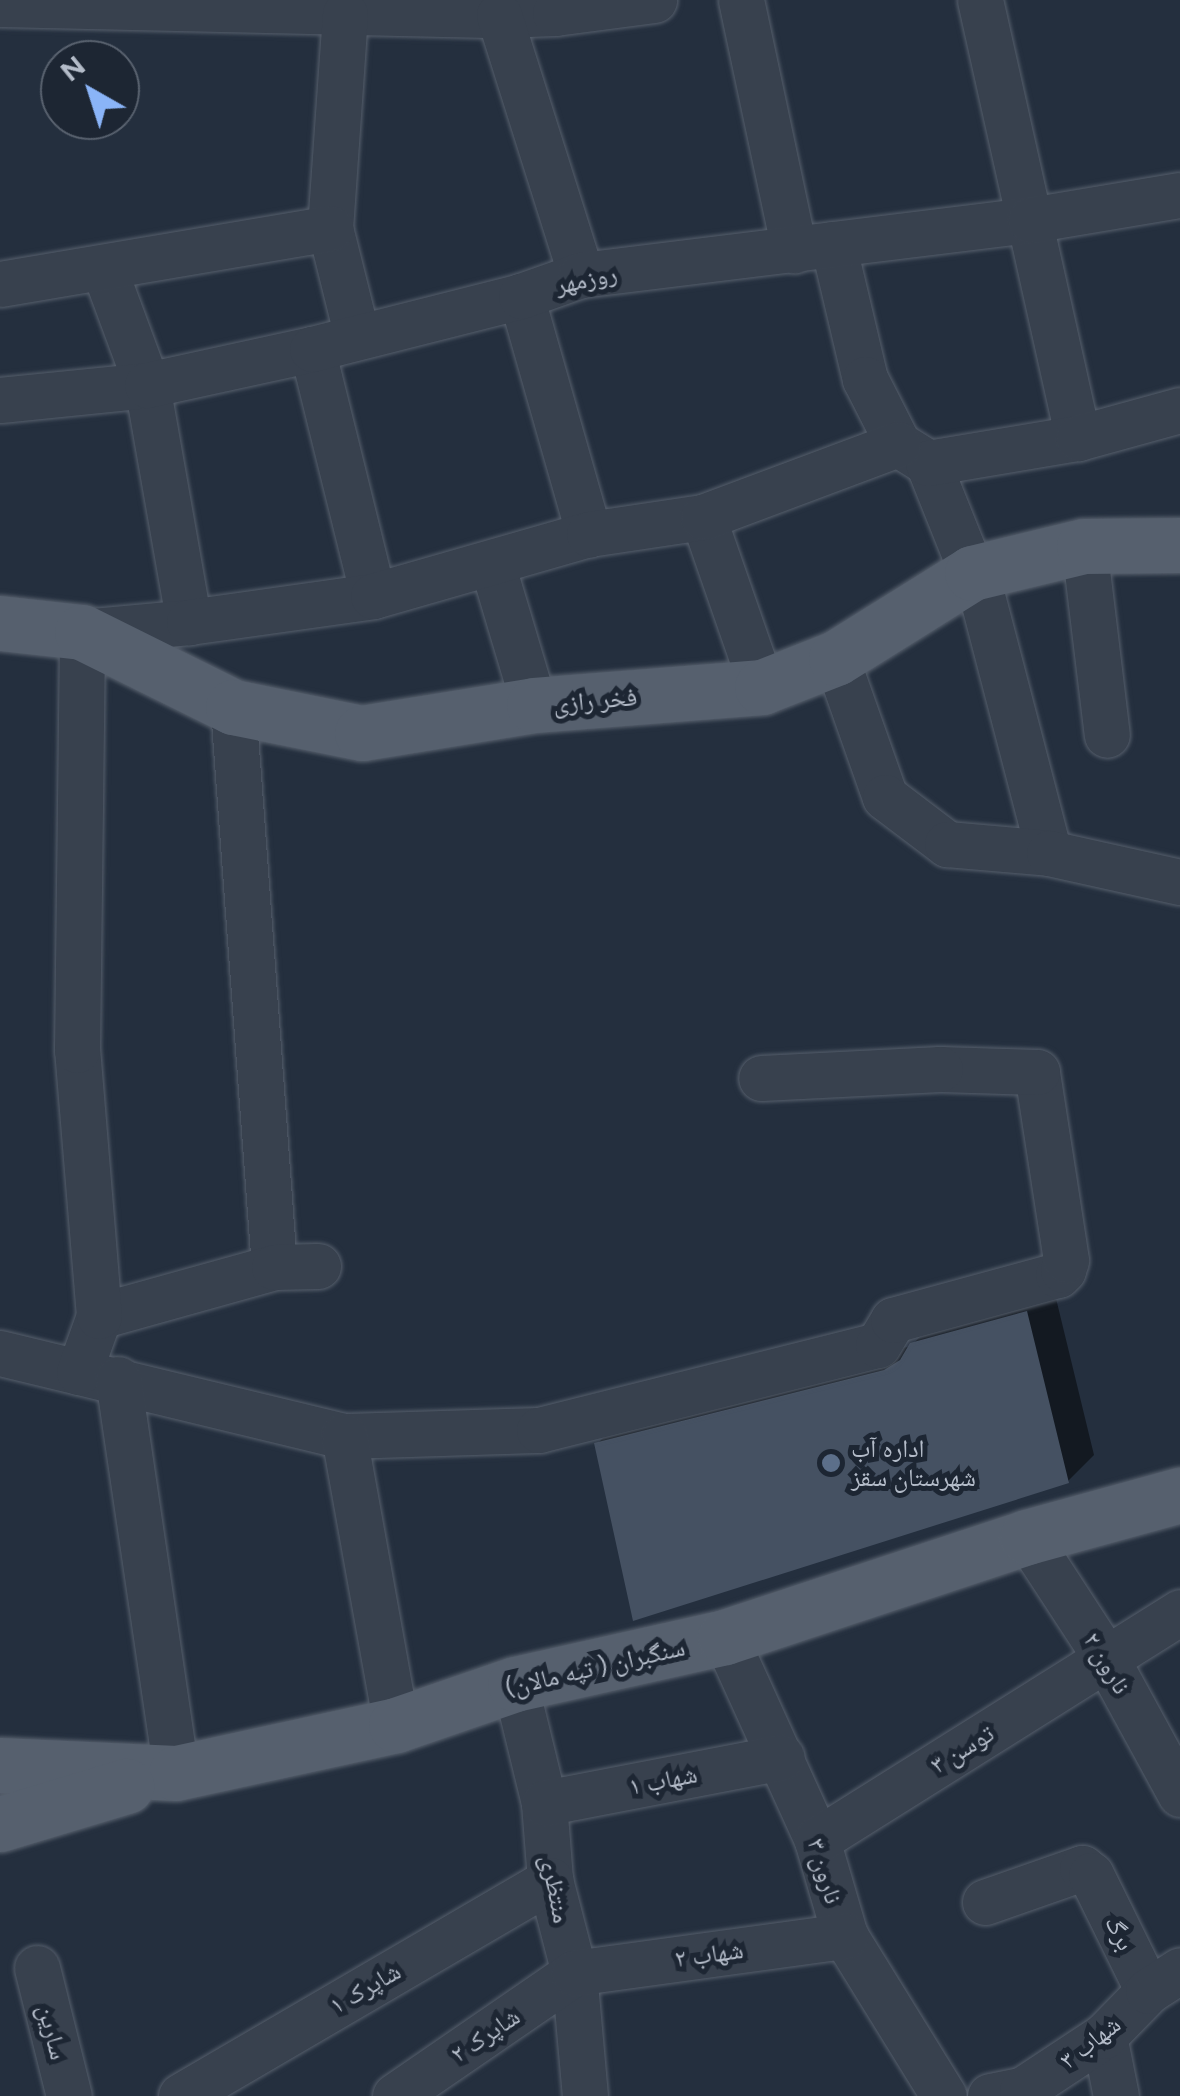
<!DOCTYPE html>
<html>
<head>
<meta charset="utf-8">
<style>
	body { margin:0 }
	#map { position:relative; width:1180px; height:2096px; overflow:hidden; background:#242f3e; font-family:Figtree,"Noto Naskh Arabic",sans-serif }
	div>[style] { position:absolute }
	.shadow>* { inset:0; background:#0007 }
	.building>* { inset:0; background:#455162 }
	.roads { filter:drop-shadow(0 0 2px #565f6c) drop-shadow(0 0 2px #565f6c) }
	.minor>* { height:45px; margin:-22.5px; padding:0 22.5px; transform-origin:22.5px; border-radius:22.5px; background:#38414e }
	.major>* { height:55px; margin:-27.5px; padding:0 27.5px; transform-origin:27.5px; border-radius:27.5px; background:#56606e }
	.dots>* { width:28px; height:28px; translate:-50% -50%; box-sizing:border-box; border:5px solid #1d2633; border-radius:50% }
	span { translate:-50% -50%; white-space:nowrap; text-align:center; line-height:1.15; -webkit-text-stroke:10px #1d2633; paint-order:stroke }
	.street-label { font-size:25px; color:#b4bcc9 }
	.poi-label { font-size:25px; color:#b4bcc9 }
	.left { translate:0 -50%; text-align:left }
	.north { position:absolute; left:40px; top:40px; width:100px; height:100px; box-sizing:border-box; background:#1d2633; border:2px solid #59626f; border-radius:50%; rotate:321deg; font-size:28px; font-weight:700; line-height:40px; text-align:center; color:#b4bcc9 }
	.north::after { content:''; display:block; margin:auto; width:35px; height:45px; background:#8ab4f8; clip-path:polygon(50% 0,100% 100%,50% 72%,0 100%) }
</style>
</head>
<body>
<div id="map">
	<div class="shadow">
		<i style="clip-path:polygon(1053px 1286px,1094px 1455px,1068px 1481px,597px 1444px,623px 1418px,911px 1346px,939px 1317px)"></i>
	</div>
	<div class="building">
		<i style="clip-path:polygon(1027px 1311px,1069px 1483px,633px 1621px,594px 1443px,884px 1370px,900px 1360px,910px 1343px)"></i>
	</div>
	<div class="roads">
		<div class="minor">
			<i style="left:741px;top:0;width:256px;rotate:78deg"></i>
			<i style="left:980px;top:0;width:449px;rotate:77.4deg"></i>
			<i style="left:0;top:4px;width:499px;rotate:1.3deg"></i>
			<i style="left:499px;top:15px;width:56px;rotate:-2deg"></i>
			<i style="left:555px;top:13px;width:100px;rotate:-7.5deg"></i>
			<i style="left:345px;top:14px;width:215px;rotate:94deg"></i>
			<i style="left:330px;top:228px;width:111px;rotate:76deg"></i>
			<i style="left:499px;top:15px;width:273px;rotate:72.5deg"></i>
			<i style="left:833px;top:244px;width:139px;rotate:76.7deg"></i>
			<i style="left:865px;top:379px;width:73px;rotate:63.1deg"></i>
			<i style="left:898px;top:444px;width:36px;rotate:32deg"></i>
			<i style="left:928px;top:463px;width:118px;rotate:68.2deg"></i>
			<i style="left:104px;top:269px;width:124px;rotate:69.7deg"></i>
			<i style="left:147px;top:385px;width:241px;rotate:80deg"></i>
			<i style="left:0;top:284px;width:335px;rotate:-9.6deg"></i>
			<i style="left:521px;top:296px;width:248px;rotate:74.1deg"></i>
			<i style="left:312px;top:349px;width:254px;rotate:76.1deg"></i>
			<i style="left:0;top:400px;width:148px;rotate:-5.8deg"></i>
			<i style="left:147px;top:385px;width:169px;rotate:-12.3deg"></i>
			<i style="left:312px;top:349px;width:216px;rotate:-14.2deg"></i>
			<i style="left:521px;top:296px;width:64px;rotate:-19.3deg"></i>
			<i style="left:581px;top:275px;width:452px;rotate:-7deg"></i>
			<i style="left:1030px;top:220px;width:152px;rotate:-9.5deg"></i>
			<i style="left:928px;top:463px;width:152px;rotate:-9.5deg"></i>
			<i style="left:1078px;top:438px;width:106px;rotate:-15.4deg"></i>
			<i style="left:703px;top:517px;width:180px;rotate:70.9deg"></i>
			<i style="left:1084px;top:546px;width:190px;rotate:83.1deg"></i>
			<i style="left:492px;top:564px;width:147px;rotate:73.4deg"></i>
			<i style="left:976px;top:573px;width:289px;rotate:75.4deg"></i>
			<i style="left:836px;top:658px;width:147px;rotate:70.6deg"></i>
			<i style="left:885px;top:797px;width:78px;rotate:37.2deg"></i>
			<i style="left:947px;top:844px;width:102px;rotate:5deg"></i>
			<i style="left:1049px;top:853px;width:134px;rotate:12.5deg"></i>
			<i style="left:233px;top:707px;width:561px;rotate:85.81deg"></i>
			<i style="left:99px;top:1316px;width:182px;rotate:-15.6deg"></i>
			<i style="left:274px;top:1267px;width:44px;rotate:-1.3deg"></i>
			<i style="left:0;top:1353px;width:354px;rotate:13.6deg"></i>
			<i style="left:344px;top:1436px;width:195px;rotate:-1.8deg"></i>
			<i style="left:539px;top:1430px;width:349px;rotate:-14.1deg"></i>
			<i style="left:878px;top:1345px;width:29px;rotate:-59deg"></i>
			<i style="left:893px;top:1320px;width:171px;rotate:-15.3deg"></i>
			<i style="left:1058px;top:1275px;width:7px;rotate:-45deg"></i>
			<i style="left:1063px;top:1270px;width:10px;rotate:-73deg"></i>
			<i style="left:1066px;top:1260px;width:190px;rotate:-98.8deg"></i>
			<i style="left:1037px;top:1072px;width:97px;rotate:-178.2deg"></i>
			<i style="left:940px;top:1069px;width:179px;rotate:177.1deg"></i>
			<i style="left:79px;top:1372px;width:59px;rotate:-70.3deg"></i>
			<i style="left:99px;top:1316px;width:267px;rotate:-94.7deg"></i>
			<i style="left:77px;top:1050px;width:418px;rotate:-89.3deg"></i>
			<i style="left:82px;top:632px;width:107px;rotate:-5.3deg"></i>
			<i style="left:189px;top:622px;width:186px;rotate:-8deg"></i>
			<i style="left:373px;top:596px;width:225px;rotate:-16deg"></i>
			<i style="left:589px;top:534px;width:115px;rotate:-8.5deg"></i>
			<i style="left:703px;top:517px;width:208px;rotate:-20.5deg"></i>
			<i style="left:118px;top:1379px;width:398px;rotate:81.6deg"></i>
			<i style="left:344px;top:1436px;width:294px;rotate:79.8deg"></i>
			<i style="left:1027px;top:1537px;width:145px;rotate:56.9deg"></i>
			<i style="left:1106px;top:1658px;width:155px;rotate:61.4deg"></i>
			<i style="left:725px;top:1637px;width:223px;rotate:65.6deg"></i>
			<i style="left:817px;top:1840px;width:100px;rotate:73.7deg"></i>
			<i style="left:845px;top:1936px;width:188px;rotate:58.3deg"></i>
			<i style="left:515px;top:1684px;width:122px;rotate:76.3deg"></i>
			<i style="left:544px;top:1803px;width:77px;rotate:85.5deg"></i>
			<i style="left:550px;top:1880px;width:96px;rotate:75.5deg"></i>
			<i style="left:574px;top:1973px;width:123px;rotate:84.9deg"></i>
			<i style="left:544px;top:1803px;width:242px;rotate:-10.9deg"></i>
			<i style="left:817px;top:1840px;width:429px;rotate:-32.1deg"></i>
			<i style="left:985px;top:1902px;width:103px;rotate:-19.3deg"></i>
			<i style="left:1082px;top:1868px;width:11px;rotate:38deg"></i>
			<i style="left:1091px;top:1875px;width:129px;rotate:63.8deg"></i>
			<i style="left:37px;top:1968px;width:132px;rotate:76deg"></i>
			<i style="left:1104px;top:2036px;width:61px;rotate:78.7deg"></i>
			<i style="left:181px;top:2096px;width:428px;rotate:-30.3deg"></i>
			<i style="left:395px;top:2096px;width:217px;rotate:-34.5deg"></i>
			<i style="left:574px;top:1973px;width:274px;rotate:-7.8deg"></i>
			<i style="left:990px;top:2096px;width:33px;rotate:-11deg"></i>
			<i style="left:1022px;top:2090px;width:98px;rotate:-33.4deg"></i>
			<i style="left:1104px;top:2036px;width:63px;rotate:-45.6deg"></i>
			<i style="left:1148px;top:1991px;width:38px;rotate:-33deg"></i>
		</div>
		<div class="major">
			<i style="left:0;top:623px;width:82px;rotate:6.3deg"></i>
			<i style="left:82px;top:632px;width:169px;rotate:26.4deg"></i>
			<i style="left:233px;top:707px;width:132px;rotate:11.4deg"></i>
			<i style="left:362px;top:733px;width:174px;rotate:-9.2deg"></i>
			<i style="left:534px;top:705px;width:229px;rotate:-4.5deg"></i>
			<i style="left:762px;top:687px;width:79px;rotate:-21.4deg"></i>
			<i style="left:836px;top:658px;width:160px;rotate:-32deg"></i>
			<i style="left:972px;top:573px;width:115px;rotate:-13.6deg"></i>
			<i style="left:1084px;top:546px;width:96px;rotate:-0.6deg"></i>
			<i style="left:0;top:1765px;width:176px;rotate:2.6deg"></i>
			<i style="left:176px;top:1773px;width:225px;rotate:-12.3deg"></i>
			<i style="left:396px;top:1725px;width:126px;rotate:-19deg"></i>
			<i style="left:515px;top:1684px;width:215px;rotate:-12.6deg"></i>
			<i style="left:725px;top:1637px;width:318px;rotate:-18.3deg"></i>
			<i style="left:1027px;top:1537px;width:159px;rotate:-15.4deg"></i>
			<i style="left:0;top:1824px;width:132px;rotate:-16.8deg"></i>
		</div>
	</div>
	<div class="dots">
		<i style="left:831px;top:1463px;background:#5c6f8a"></i>
	</div>
	<div class="street-label">
		<span style="left:586px;top:279px;rotate:-12deg">روزمهر</span>
		<span style="left:595px;top:700px;rotate:-5deg">فخر رازی</span>
		<span style="left:1107px;top:1663px;rotate:59deg">نارون ۲</span>
		<span style="left:595px;top:1667px;rotate:-13deg">سنگبران ( تپه مالان)</span>
		<span style="left:962px;top:1749px;rotate:-32deg">توسن ۳</span>
		<span style="left:663px;top:1780px;rotate:-11deg">شهاب ۱</span>
		<span style="left:825px;top:1871px;rotate:73deg">نارون ۳</span>
		<span style="left:556px;top:1889px;rotate:79deg">منتظری</span>
		<span style="left:1120px;top:1933px;rotate:64deg">برگ</span>
		<span style="left:709px;top:1954px;rotate:-8deg">شهاب ۲</span>
		<span style="left:365px;top:1988px;rotate:-30deg">شاپرک ۱</span>
		<span style="left:53px;top:2032px;rotate:76deg">سارین</span>
		<span style="left:485px;top:2035px;rotate:-34deg">شاپرک ۲</span>
		<span style="left:1090px;top:2042px;rotate:-38deg">شهاب ۳</span>
	</div>
	<div class="poi-label">
		<span class="left" style="left:851px;top:1463px">اداره آب<br>شهرستان سقز</span>
	</div>
	<div class="north">N</div>
</div>
</body>
</html>
